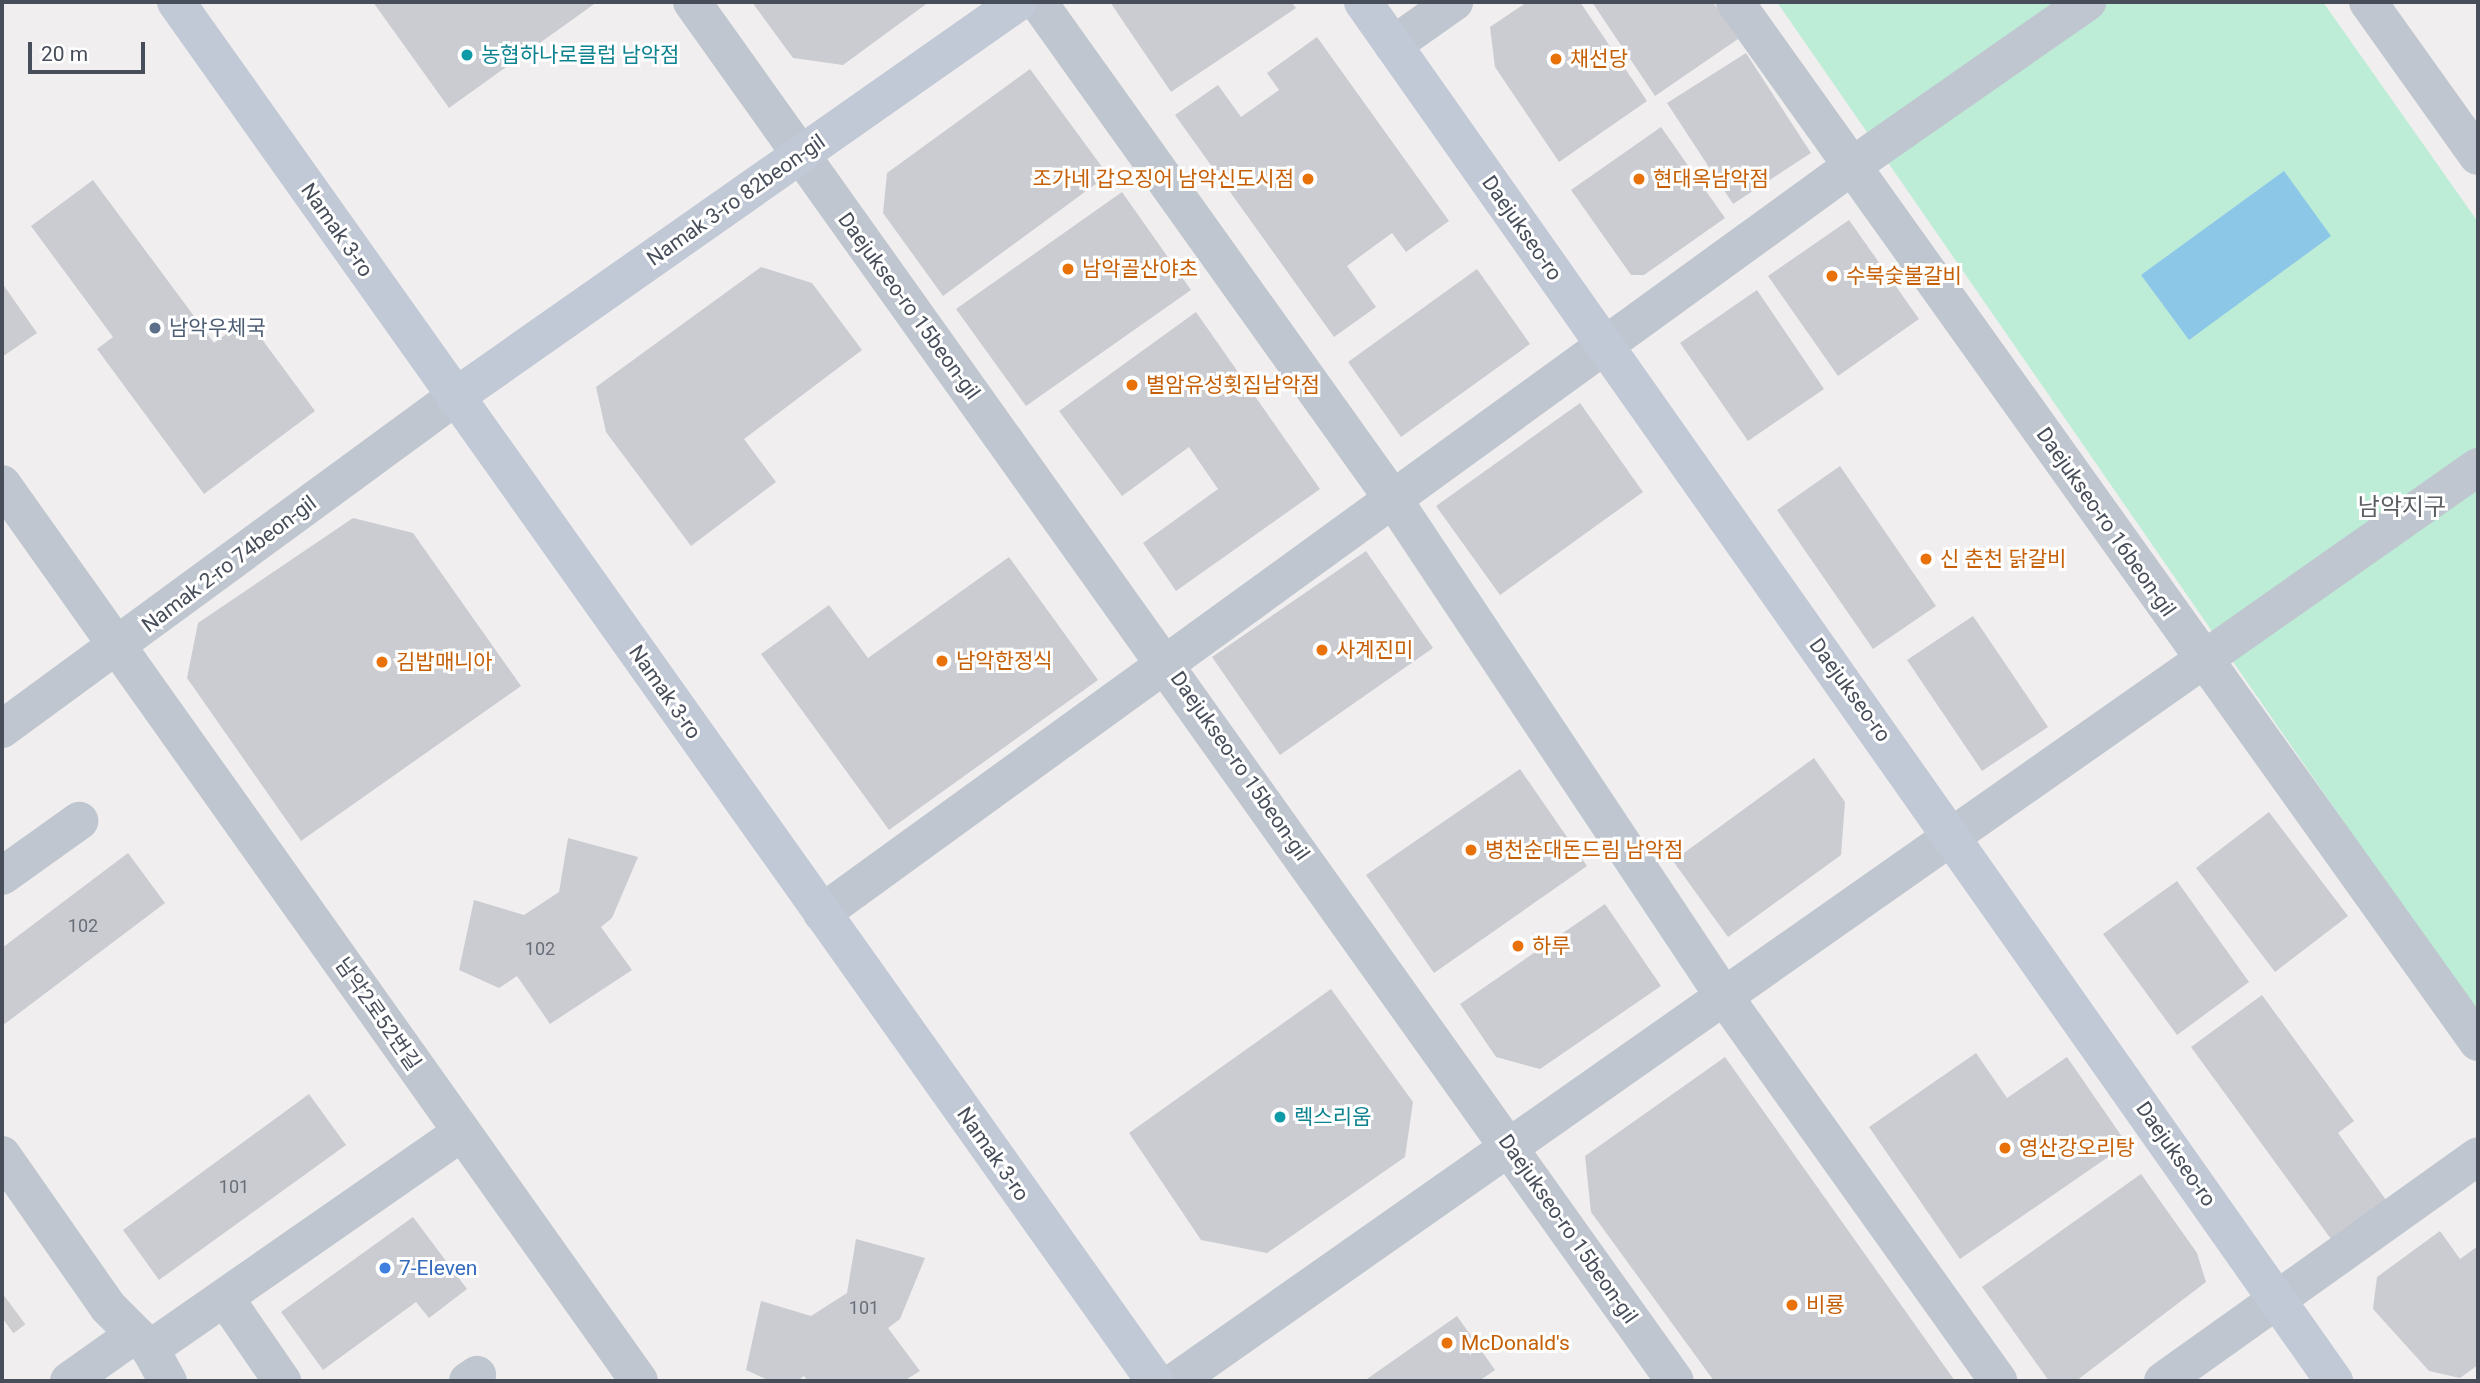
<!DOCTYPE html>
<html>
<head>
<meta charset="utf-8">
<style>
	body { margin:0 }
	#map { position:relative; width:2480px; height:1383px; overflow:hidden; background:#f0eeee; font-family:Roboto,"Noto Sans KR",sans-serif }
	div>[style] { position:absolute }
	.green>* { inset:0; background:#bdedd7 }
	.water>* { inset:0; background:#8cc7e8 }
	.building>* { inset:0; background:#cbccd2 }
	.street-tunnel>* { height:38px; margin-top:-19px; transform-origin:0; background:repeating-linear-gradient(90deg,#ceced0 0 38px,transparent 0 57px) }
	.street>* { height:38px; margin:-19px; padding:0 19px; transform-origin:19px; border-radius:19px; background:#bfc6cf }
	.secondary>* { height:38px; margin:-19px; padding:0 19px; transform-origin:19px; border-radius:19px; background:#c1c8d6 }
	.dots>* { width:19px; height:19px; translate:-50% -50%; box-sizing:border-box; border:4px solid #fff; border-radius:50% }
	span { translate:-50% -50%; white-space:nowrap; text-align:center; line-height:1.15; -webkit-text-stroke:6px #fff; paint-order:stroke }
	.number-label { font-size:18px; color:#686e78 }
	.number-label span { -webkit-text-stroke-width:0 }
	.culture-label { font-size:21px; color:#0d838f }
	.left { translate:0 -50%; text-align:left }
	.food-label { font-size:21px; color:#c56008 }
	.right { translate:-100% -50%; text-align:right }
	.street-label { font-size:21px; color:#474e5a }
	.service-label { font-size:21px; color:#4e5e75 }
	.shop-label { font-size:21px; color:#366cbe }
	.quarter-label { font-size:24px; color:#5a5d62 }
	.frame { position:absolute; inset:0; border:4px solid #474e5a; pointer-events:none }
	.scale { position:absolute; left:28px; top:42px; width:117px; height:32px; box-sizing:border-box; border:4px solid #474e5a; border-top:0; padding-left:9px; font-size:21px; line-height:24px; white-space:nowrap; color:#474e5a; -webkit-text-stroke:5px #fff; paint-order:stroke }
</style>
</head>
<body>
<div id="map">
	<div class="green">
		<i style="clip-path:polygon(1777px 2px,2323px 2px,2478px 222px,2478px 1016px)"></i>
	</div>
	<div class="water">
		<i style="clip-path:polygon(2284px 171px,2331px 236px,2189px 340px,2141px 275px)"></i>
	</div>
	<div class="building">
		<i style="clip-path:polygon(373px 2px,597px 2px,449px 108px)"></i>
		<i style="clip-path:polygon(752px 2px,929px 2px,843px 65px,793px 58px)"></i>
		<i style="clip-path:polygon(1110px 2px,1291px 2px,1296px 8px,1171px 92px)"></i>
		<i style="clip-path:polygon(1527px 2px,1580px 2px,1647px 101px,1559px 162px,1495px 67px,1490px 27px)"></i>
		<i style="clip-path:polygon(1592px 2px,1713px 2px,1738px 39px,1655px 96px)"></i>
		<i style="clip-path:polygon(1317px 37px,1449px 221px,1406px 252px,1392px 233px,1347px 266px,1376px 307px,1334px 337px,1175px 115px,1218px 85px,1241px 117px,1279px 90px,1267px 73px)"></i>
		<i style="clip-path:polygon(1746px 53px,1811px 153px,1733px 204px,1667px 103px)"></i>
		<i style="clip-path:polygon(1030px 69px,1108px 175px,943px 296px,883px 213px,887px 173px)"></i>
		<i style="clip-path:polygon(1661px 127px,1725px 218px,1644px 275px,1631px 275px,1571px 190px)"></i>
		<i style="clip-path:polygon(93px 180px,214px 343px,247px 319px,315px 411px,204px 494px,97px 349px,113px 337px,31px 226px)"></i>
		<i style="clip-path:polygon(1122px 192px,1191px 290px,1026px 406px,956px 309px)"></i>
		<i style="clip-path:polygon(1849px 220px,1919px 319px,1838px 376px,1768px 276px)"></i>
		<i style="clip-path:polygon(761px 267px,812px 283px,862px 350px,744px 439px,776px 482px,691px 546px,606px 432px,596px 387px)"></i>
		<i style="clip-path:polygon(1477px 269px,1530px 344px,1401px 437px,1348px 362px)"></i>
		<i style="clip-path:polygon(2px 283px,37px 333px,2px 357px)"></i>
		<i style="clip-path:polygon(1757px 290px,1824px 389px,1748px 441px,1680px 343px)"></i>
		<i style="clip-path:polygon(1196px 312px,1320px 489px,1176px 591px,1143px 543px,1218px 489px,1189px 447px,1122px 496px,1059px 411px)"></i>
		<i style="clip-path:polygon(1580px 403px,1643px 492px,1500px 595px,1436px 506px)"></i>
		<i style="clip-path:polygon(1840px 466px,1936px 606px,1873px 649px,1777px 510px)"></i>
		<i style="clip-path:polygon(353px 518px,413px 533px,521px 686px,301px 841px,187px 678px,198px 623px)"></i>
		<i style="clip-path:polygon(1366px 551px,1433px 648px,1280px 755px,1212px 657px)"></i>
		<i style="clip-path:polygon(1009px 557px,1098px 680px,889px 830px,761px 654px,829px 605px,868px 658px)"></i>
		<i style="clip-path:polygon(1973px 616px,2048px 727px,1982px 771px,1907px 660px)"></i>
		<i style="clip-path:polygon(1814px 758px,1845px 802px,1841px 855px,1728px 937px,1673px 861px)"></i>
		<i style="clip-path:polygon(1520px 769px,1587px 866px,1434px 973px,1366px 875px)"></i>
		<i style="clip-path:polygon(2269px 812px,2348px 916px,2275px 972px,2196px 868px)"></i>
		<i style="clip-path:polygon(568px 838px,638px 857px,612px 918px,601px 927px,632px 970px,550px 1024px,517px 976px,499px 988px,459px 970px,474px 900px,524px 915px,559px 892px)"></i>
		<i style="clip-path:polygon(128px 853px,165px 903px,2px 1026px,2px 948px)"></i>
		<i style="clip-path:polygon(2177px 881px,2249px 982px,2177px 1035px,2103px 934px)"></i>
		<i style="clip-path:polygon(1605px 904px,1661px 986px,1540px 1069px,1496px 1057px,1460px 1004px)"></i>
		<i style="clip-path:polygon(1331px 989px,1413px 1102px,1405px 1157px,1267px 1253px,1201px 1240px,1129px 1133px)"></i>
		<i style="clip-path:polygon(2262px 995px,2354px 1121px,2338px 1133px,2386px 1200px,2331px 1239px,2191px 1047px)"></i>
		<i style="clip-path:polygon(1976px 1053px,2007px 1098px,2067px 1057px,2127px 1144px,1960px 1259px,1869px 1127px)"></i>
		<i style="clip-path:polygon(1725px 1057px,1955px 1381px,1714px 1381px,1591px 1212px,1585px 1156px)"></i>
		<i style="clip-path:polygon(309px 1094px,346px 1145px,159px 1280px,123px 1230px)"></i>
		<i style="clip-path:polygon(2141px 1174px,2197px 1253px,2206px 1282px,2076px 1381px,2049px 1381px,1982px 1287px)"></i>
		<i style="clip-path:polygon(413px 1217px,467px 1289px,429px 1318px,416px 1302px,323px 1370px,281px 1312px)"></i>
		<i style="clip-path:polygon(2440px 1231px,2460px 1259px,2478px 1246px,2478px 1365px,2460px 1378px,2429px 1371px,2373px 1309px,2377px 1277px)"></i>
		<i style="clip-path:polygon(856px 1239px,925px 1258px,900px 1319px,888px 1328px,920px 1371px,904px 1381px,808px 1381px,804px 1376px,797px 1381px,770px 1381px,746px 1370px,761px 1301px,811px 1316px,847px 1293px)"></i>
		<i style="clip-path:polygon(1457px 1316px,1495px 1370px,1479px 1381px,1364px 1381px)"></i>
	</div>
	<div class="street-tunnel">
		<i style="left:2px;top:1318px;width:15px;rotate:-37deg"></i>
	</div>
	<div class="street">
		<i style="left:692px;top:2px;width:1693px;rotate:54.52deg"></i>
		<i style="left:1038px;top:2px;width:611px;rotate:54.46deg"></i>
		<i style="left:1393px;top:499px;width:596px;rotate:56.36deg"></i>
		<i style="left:1723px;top:995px;width:474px;rotate:54.5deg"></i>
		<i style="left:1735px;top:2px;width:1278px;rotate:54.46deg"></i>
		<i style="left:2368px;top:2px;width:189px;rotate:54.5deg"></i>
		<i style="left:1393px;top:45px;width:75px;rotate:-35.2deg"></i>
		<i style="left:2px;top:484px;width:1100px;rotate:54.62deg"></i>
		<i style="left:2px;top:729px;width:562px;rotate:-36.24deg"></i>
		<i style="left:2px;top:876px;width:95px;rotate:-35.5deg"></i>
		<i style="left:822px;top:913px;width:1272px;rotate:-35.95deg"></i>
		<i style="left:1852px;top:166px;width:287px;rotate:-34.9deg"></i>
		<i style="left:2px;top:1155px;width:185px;rotate:55.1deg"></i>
		<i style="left:108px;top:1307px;width:59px;rotate:45deg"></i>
		<i style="left:150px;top:1349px;width:37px;rotate:61deg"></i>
		<i style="left:225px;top:1298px;width:101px;rotate:55.5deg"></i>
		<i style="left:150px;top:1349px;width:380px;rotate:-34.8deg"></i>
		<i style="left:69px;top:1381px;width:80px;rotate:-35.3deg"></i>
		<i style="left:468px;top:1381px;width:11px;rotate:-34deg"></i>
		<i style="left:1176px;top:1381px;width:1591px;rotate:-35.07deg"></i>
		<i style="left:2163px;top:1381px;width:387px;rotate:-35.5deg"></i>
	</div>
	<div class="secondary">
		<i style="left:176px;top:2px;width:1691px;rotate:54.63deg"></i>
		<i style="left:1363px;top:2px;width:1687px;rotate:54.85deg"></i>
		<i style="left:455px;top:397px;width:688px;rotate:-35.05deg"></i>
	</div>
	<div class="dots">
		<i style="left:467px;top:55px;background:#0f9aa8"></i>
		<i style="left:1556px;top:59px;background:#e8710a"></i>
		<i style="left:1308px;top:179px;background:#e8710a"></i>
		<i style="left:1639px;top:179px;background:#e8710a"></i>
		<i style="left:1068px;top:269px;background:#e8710a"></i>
		<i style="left:1832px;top:276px;background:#e8710a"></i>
		<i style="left:155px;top:328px;background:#5c6f8a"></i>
		<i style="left:1132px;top:385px;background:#e8710a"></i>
		<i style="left:1926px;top:559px;background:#e8710a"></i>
		<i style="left:1322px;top:650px;background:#e8710a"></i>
		<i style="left:942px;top:661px;background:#e8710a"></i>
		<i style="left:382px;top:662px;background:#e8710a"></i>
		<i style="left:1471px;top:850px;background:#e8710a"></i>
		<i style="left:1518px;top:946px;background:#e8710a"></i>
		<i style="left:1280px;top:1117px;background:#0f9aa8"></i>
		<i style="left:2005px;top:1148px;background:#e8710a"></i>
		<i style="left:385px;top:1268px;background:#3f7fe0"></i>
		<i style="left:1792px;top:1305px;background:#e8710a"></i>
		<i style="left:1447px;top:1343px;background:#e8710a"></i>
	</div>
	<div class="number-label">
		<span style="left:83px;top:926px">102</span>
		<span style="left:540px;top:949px">102</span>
		<span style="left:234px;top:1187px">101</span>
		<span style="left:864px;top:1308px">101</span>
	</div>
	<div class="culture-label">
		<span class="left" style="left:481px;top:55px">농협하나로클럽 남악점</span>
		<span class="left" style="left:1294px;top:1117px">렉스리움</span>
	</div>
	<div class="food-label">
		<span class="left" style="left:1570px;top:59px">채선당</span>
		<span class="right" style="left:1294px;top:179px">조가네 갑오징어 남악신도시점</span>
		<span class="left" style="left:1653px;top:179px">현대옥남악점</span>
		<span class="left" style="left:1082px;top:269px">남악골산야초</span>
		<span class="left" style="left:1846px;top:276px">수북숯불갈비</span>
		<span class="left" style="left:1146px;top:385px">별암유성횟집남악점</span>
		<span class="left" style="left:1940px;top:559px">신 춘천 닭갈비</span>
		<span class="left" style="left:1336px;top:650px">사계진미</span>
		<span class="left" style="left:956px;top:661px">남악한정식</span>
		<span class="left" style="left:396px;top:662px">김밥매니아</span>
		<span class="left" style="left:1485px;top:850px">병천순대돈드림 남악점</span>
		<span class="left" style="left:1532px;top:946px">하루</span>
		<span class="left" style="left:2019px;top:1148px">영산강오리탕</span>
		<span class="left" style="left:1806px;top:1305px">비룡</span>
		<span class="left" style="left:1461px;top:1343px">McDonald's</span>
	</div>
	<div class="street-label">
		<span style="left:736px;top:200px;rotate:-35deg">Namak 3-ro 82beon-gil</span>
		<span style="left:1522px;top:228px;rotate:55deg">Daejukseo-ro</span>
		<span style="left:337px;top:230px;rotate:55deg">Namak 3-ro</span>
		<span style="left:909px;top:306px;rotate:54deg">Daejukseo-ro 15beon-gil</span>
		<span style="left:2106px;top:522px;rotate:55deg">Daejukseo-ro 16beon-gil</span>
		<span style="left:229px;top:564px;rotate:-37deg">Namak 2-ro 74beon-gil</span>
		<span style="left:1850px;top:690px;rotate:54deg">Daejukseo-ro</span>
		<span style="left:665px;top:692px;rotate:55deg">Namak 3-ro</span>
		<span style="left:1240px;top:766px;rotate:55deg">Daejukseo-ro 15beon-gil</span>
		<span style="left:378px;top:1014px;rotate:55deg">남악2로52번길</span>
		<span style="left:993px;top:1154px;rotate:55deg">Namak 3-ro</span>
		<span style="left:2176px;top:1154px;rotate:55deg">Daejukseo-ro</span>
		<span style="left:1568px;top:1229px;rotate:55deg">Daejukseo-ro 15beon-gil</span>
	</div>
	<div class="service-label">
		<span class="left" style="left:169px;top:328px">남악우체국</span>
	</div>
	<div class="shop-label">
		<span class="left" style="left:399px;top:1268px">7-Eleven</span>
	</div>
	<div class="quarter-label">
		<span style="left:2402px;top:508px">남악지구</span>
	</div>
	<div class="frame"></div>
	<div class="scale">20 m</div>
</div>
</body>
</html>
